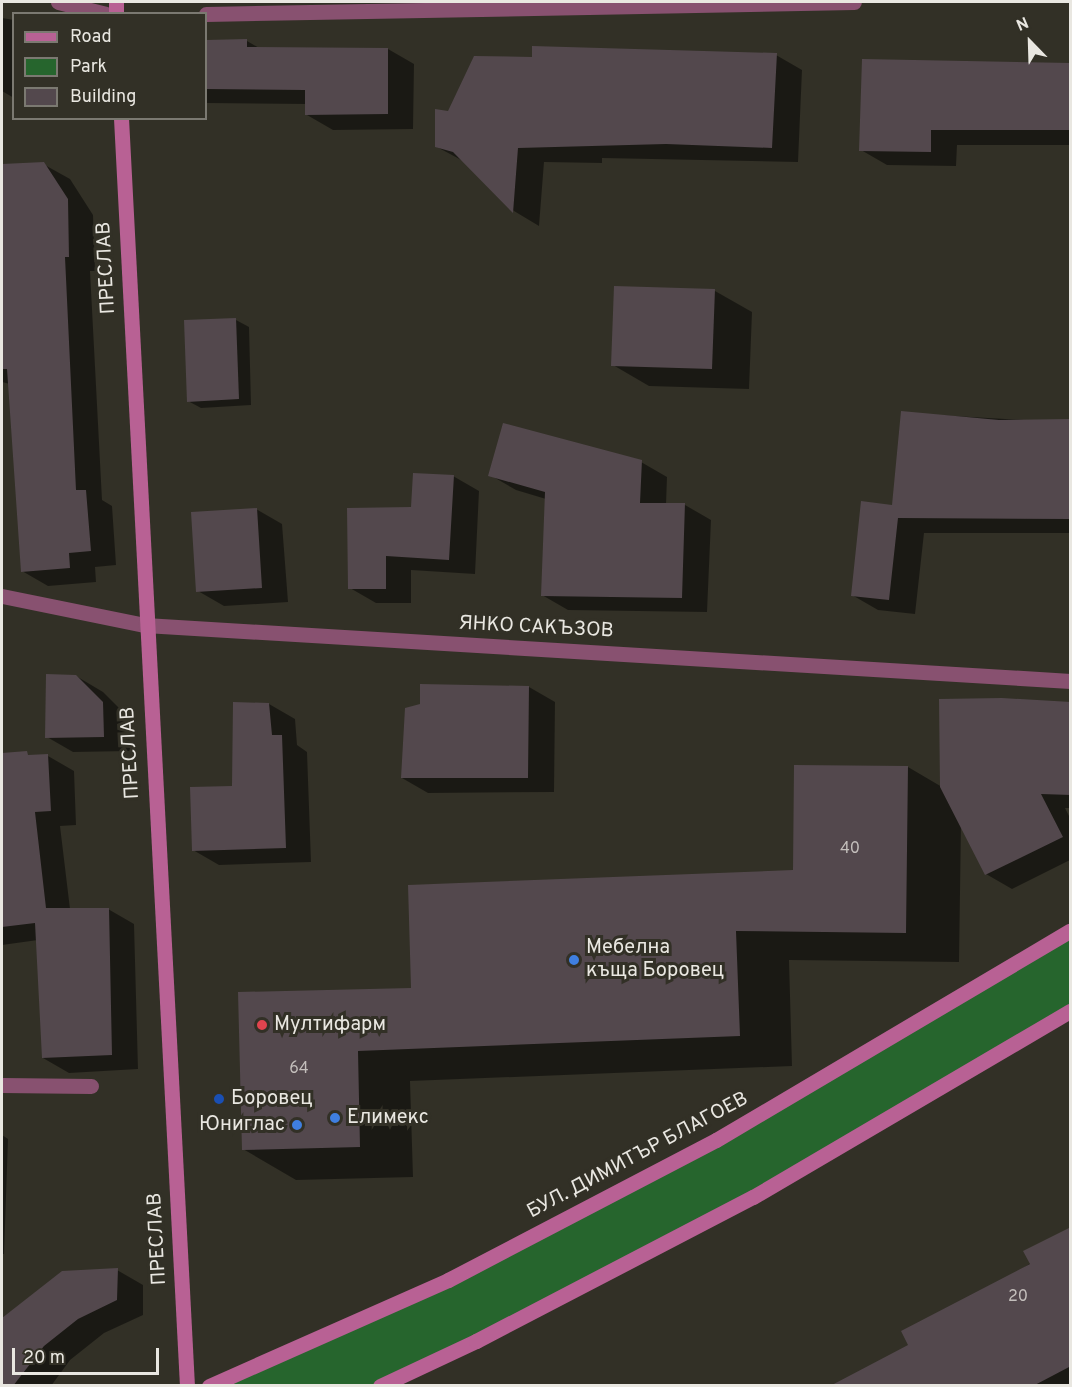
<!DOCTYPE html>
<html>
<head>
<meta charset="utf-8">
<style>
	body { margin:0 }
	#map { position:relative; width:1072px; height:1387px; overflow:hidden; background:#323026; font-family:Overpass,sans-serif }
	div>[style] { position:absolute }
	.green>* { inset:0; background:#26652d }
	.shadow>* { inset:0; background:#0007 }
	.building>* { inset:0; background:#53484d }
	.minor>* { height:15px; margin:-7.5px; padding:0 7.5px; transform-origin:7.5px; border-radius:7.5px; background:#885170 }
	.secondary>* { height:15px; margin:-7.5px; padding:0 7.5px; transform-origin:7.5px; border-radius:7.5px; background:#b86194 }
	.dots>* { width:16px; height:16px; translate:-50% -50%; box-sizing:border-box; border:3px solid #323026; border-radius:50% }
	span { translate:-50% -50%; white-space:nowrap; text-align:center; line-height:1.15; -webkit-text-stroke:6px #323026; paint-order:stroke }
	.number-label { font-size:16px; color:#c4bfbc }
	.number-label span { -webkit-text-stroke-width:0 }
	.street-label { font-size:20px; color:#e9e7e1 }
	.poi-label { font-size:20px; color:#e9e7e1 }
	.left { translate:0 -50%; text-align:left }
	.right { translate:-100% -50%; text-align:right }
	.frame { position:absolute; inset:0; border:3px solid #e9e7e1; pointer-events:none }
	.legend { position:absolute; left:12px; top:12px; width:195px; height:108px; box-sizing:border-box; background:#323026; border:2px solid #7b7971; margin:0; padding:8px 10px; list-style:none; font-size:18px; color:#e9e7e1 }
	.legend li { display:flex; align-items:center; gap:12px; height:30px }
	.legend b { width:30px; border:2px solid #7b7971 }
	.north { position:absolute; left:1000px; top:12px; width:60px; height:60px; -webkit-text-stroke:4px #323026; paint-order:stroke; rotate:337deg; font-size:16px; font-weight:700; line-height:24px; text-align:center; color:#e9e7e1 }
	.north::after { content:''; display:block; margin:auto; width:21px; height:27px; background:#e9e7e1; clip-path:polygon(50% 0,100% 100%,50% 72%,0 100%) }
	.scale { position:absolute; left:12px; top:1348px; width:147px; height:27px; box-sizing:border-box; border:3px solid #e9e7e1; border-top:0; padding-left:8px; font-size:18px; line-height:21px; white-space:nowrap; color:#e9e7e1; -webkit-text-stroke:4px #323026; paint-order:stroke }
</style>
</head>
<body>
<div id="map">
	<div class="green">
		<i style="clip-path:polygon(1070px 931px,1070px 1011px,753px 1197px,380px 1385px,209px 1386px,448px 1280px,716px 1140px)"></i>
	</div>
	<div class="shadow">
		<i style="clip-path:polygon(2px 18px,14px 20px,14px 98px,2px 91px)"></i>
		<i style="clip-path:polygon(206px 41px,247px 41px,261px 49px,388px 49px,414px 64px,413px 129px,333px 130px,307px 115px,307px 104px,206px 103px)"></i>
		<i style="clip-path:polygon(776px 55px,802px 70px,798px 162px,602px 158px,602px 163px,544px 162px,539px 226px,514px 211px,465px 162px,437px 147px,449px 112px)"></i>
		<i style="clip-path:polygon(1070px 64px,1070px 145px,957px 145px,956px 166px,887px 165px,861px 150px)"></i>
		<i style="clip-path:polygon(43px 164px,70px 179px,93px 215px,95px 271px,90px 271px,102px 500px,112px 506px,116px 565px,95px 567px,96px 582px,48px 586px,22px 571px,10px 384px,2px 382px,2px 195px,6px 194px,2px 165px)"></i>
		<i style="clip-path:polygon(715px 291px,752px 312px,749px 389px,649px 386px,613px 365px)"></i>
		<i style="clip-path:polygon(236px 320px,249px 327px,251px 405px,201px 408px,188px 401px)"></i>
		<i style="clip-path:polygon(902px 413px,1040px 421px,1070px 471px,1070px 533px,924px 533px,915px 614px,878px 610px,852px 595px,894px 506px)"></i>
		<i style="clip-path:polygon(641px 462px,667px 477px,666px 505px,685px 505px,711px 520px,707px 612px,568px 610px,542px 595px,546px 499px,516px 490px,490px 475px)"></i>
		<i style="clip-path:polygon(453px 476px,479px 491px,475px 574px,411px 570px,411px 603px,376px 603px,350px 588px,413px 509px)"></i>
		<i style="clip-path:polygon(256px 509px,282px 524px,288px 602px,224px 606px,198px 591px)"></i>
		<i style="clip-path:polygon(76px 676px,103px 692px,129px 718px,130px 751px,73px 752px,47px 737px)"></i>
		<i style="clip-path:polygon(529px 687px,555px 702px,554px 792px,428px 793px,402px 778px)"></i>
		<i style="clip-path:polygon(269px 704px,295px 719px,297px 745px,307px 752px,311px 862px,219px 865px,193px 850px,234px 787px)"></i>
		<i style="clip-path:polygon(1070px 704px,1070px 808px,1065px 808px,1070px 818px,1070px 860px,1012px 889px,986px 874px,961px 824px,959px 962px,789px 960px,792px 1066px,410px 1081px,413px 1177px,296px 1180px,243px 1149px,413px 989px,795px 871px,796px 766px,908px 767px,942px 787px)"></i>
		<i style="clip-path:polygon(48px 756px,74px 771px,76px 825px,60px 826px,70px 909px,108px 909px,134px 924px,138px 1069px,69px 1073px,43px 1058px,38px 940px,2px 945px,2px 758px)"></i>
		<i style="clip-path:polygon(2px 1135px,8px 1139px,4px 1254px,2px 1254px)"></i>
		<i style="clip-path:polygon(1070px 1236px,1070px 1386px,833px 1386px,910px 1346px)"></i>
		<i style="clip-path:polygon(117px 1270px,143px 1285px,143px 1315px,104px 1333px,70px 1360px,51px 1386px,8px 1386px,2px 1381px,2px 1319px)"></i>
	</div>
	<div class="building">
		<i style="clip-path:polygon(247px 39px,247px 47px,388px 48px,388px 114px,305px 115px,305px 90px,206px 89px,206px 40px)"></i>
		<i style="clip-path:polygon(532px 46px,777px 53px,772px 148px,666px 144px,518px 148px,513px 213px,453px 152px,435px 147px,435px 109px,448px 111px,474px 56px,532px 57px)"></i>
		<i style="clip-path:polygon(862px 59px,1071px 63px,1071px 130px,931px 130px,931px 152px,859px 151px)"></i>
		<i style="clip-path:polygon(44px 162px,68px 199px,69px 257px,65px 257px,76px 490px,86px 490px,91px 551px,69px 553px,70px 568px,21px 572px,7px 369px,2px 369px,2px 164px)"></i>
		<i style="clip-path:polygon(614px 286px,715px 289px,712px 369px,611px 366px)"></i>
		<i style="clip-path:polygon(236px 318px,239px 399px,187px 402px,184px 320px)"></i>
		<i style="clip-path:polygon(901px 411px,999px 420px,1071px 419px,1071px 519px,898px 518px,889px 600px,851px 596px,861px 501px,892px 505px)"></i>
		<i style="clip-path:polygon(503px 423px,642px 460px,640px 503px,685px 503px,682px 598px,541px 596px,545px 492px,488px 476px)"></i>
		<i style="clip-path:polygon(413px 473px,454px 475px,449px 560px,386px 556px,386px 589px,348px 589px,347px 508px,411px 507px)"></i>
		<i style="clip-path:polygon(257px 508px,262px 588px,196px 592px,191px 512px)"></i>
		<i style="clip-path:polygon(46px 674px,76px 675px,103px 702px,104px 737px,45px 738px)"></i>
		<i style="clip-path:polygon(420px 684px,529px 686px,528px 778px,401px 778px,405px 708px,420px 704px)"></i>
		<i style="clip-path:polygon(1002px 698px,1071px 702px,1071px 795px,1041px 794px,1063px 837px,985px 875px,940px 787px,939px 699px)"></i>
		<i style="clip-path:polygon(233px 702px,269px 703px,272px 735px,282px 735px,286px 848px,192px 851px,190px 787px,232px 786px)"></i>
		<i style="clip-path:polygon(27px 751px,28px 755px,48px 754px,51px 811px,35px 812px,46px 908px,109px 908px,112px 1055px,42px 1058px,35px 923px,2px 927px,2px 753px)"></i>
		<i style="clip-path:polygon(794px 765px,908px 766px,906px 933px,736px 931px,740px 1036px,358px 1051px,360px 1147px,242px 1150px,238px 992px,411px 988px,408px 885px,793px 870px)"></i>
		<i style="clip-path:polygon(1071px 1227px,1071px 1366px,1033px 1386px,830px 1386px,908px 1345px,901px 1331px,1030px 1264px,1023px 1251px)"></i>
		<i style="clip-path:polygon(118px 1268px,117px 1300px,78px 1319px,44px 1346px,13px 1386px,2px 1386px,2px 1318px,62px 1271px)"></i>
	</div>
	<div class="minor">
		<i style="left:58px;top:2px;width:49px;rotate:14deg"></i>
		<i style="left:206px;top:14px;width:648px;rotate:-1.06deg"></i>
		<i style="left:2px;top:596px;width:146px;rotate:11.5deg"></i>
		<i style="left:145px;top:625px;width:927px;rotate:3.46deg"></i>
		<i style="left:2px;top:1085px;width:89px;rotate:0.6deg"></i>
	</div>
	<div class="secondary">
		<i style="left:116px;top:2px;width:12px;rotate:90deg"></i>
		<i style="left:121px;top:118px;width:1270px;rotate:87.02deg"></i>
		<i style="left:209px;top:1386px;width:261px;rotate:-23.9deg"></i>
		<i style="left:448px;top:1280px;width:302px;rotate:-27.6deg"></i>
		<i style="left:716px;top:1140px;width:411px;rotate:-30.6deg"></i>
		<i style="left:380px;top:1386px;width:106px;rotate:-25.1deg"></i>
		<i style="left:476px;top:1341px;width:312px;rotate:-27.5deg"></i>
		<i style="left:753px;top:1197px;width:368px;rotate:-30.4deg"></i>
	</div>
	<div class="dots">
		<i style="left:574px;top:960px;background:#3f7fe0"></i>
		<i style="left:262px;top:1025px;background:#e0444e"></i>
		<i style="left:219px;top:1099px;background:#1a4fb4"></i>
		<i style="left:335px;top:1118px;background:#3f7fe0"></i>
		<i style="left:297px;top:1125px;background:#3f7fe0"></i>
	</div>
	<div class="number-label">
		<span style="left:850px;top:849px">40</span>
		<span style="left:299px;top:1069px">64</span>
		<span style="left:1018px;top:1297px">20</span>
	</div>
	<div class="street-label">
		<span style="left:107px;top:268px;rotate:-93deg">ПРЕСЛАВ</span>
		<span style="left:536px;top:628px;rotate:3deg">ЯНКО САКЪЗОВ</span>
		<span style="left:131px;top:753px;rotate:-93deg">ПРЕСЛАВ</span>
		<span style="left:638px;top:1156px;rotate:-28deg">БУЛ. ДИМИТЪР БЛАГОЕВ</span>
		<span style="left:158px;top:1239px;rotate:-93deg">ПРЕСЛАВ</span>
	</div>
	<div class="poi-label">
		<span class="left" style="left:586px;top:960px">Мебелна<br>къща Боровец</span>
		<span class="left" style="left:274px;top:1025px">Мултифарм</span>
		<span class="left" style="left:231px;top:1099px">Боровец</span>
		<span class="left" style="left:347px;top:1118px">Елимекс</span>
		<span class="right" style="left:285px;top:1125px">Юниглас</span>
	</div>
	<div class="frame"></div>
	<ul class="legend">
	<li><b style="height:8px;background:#b86194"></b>Road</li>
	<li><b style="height:16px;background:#26652d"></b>Park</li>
	<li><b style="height:16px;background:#53484d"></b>Building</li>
	</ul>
	<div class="north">N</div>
	<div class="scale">20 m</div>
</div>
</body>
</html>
